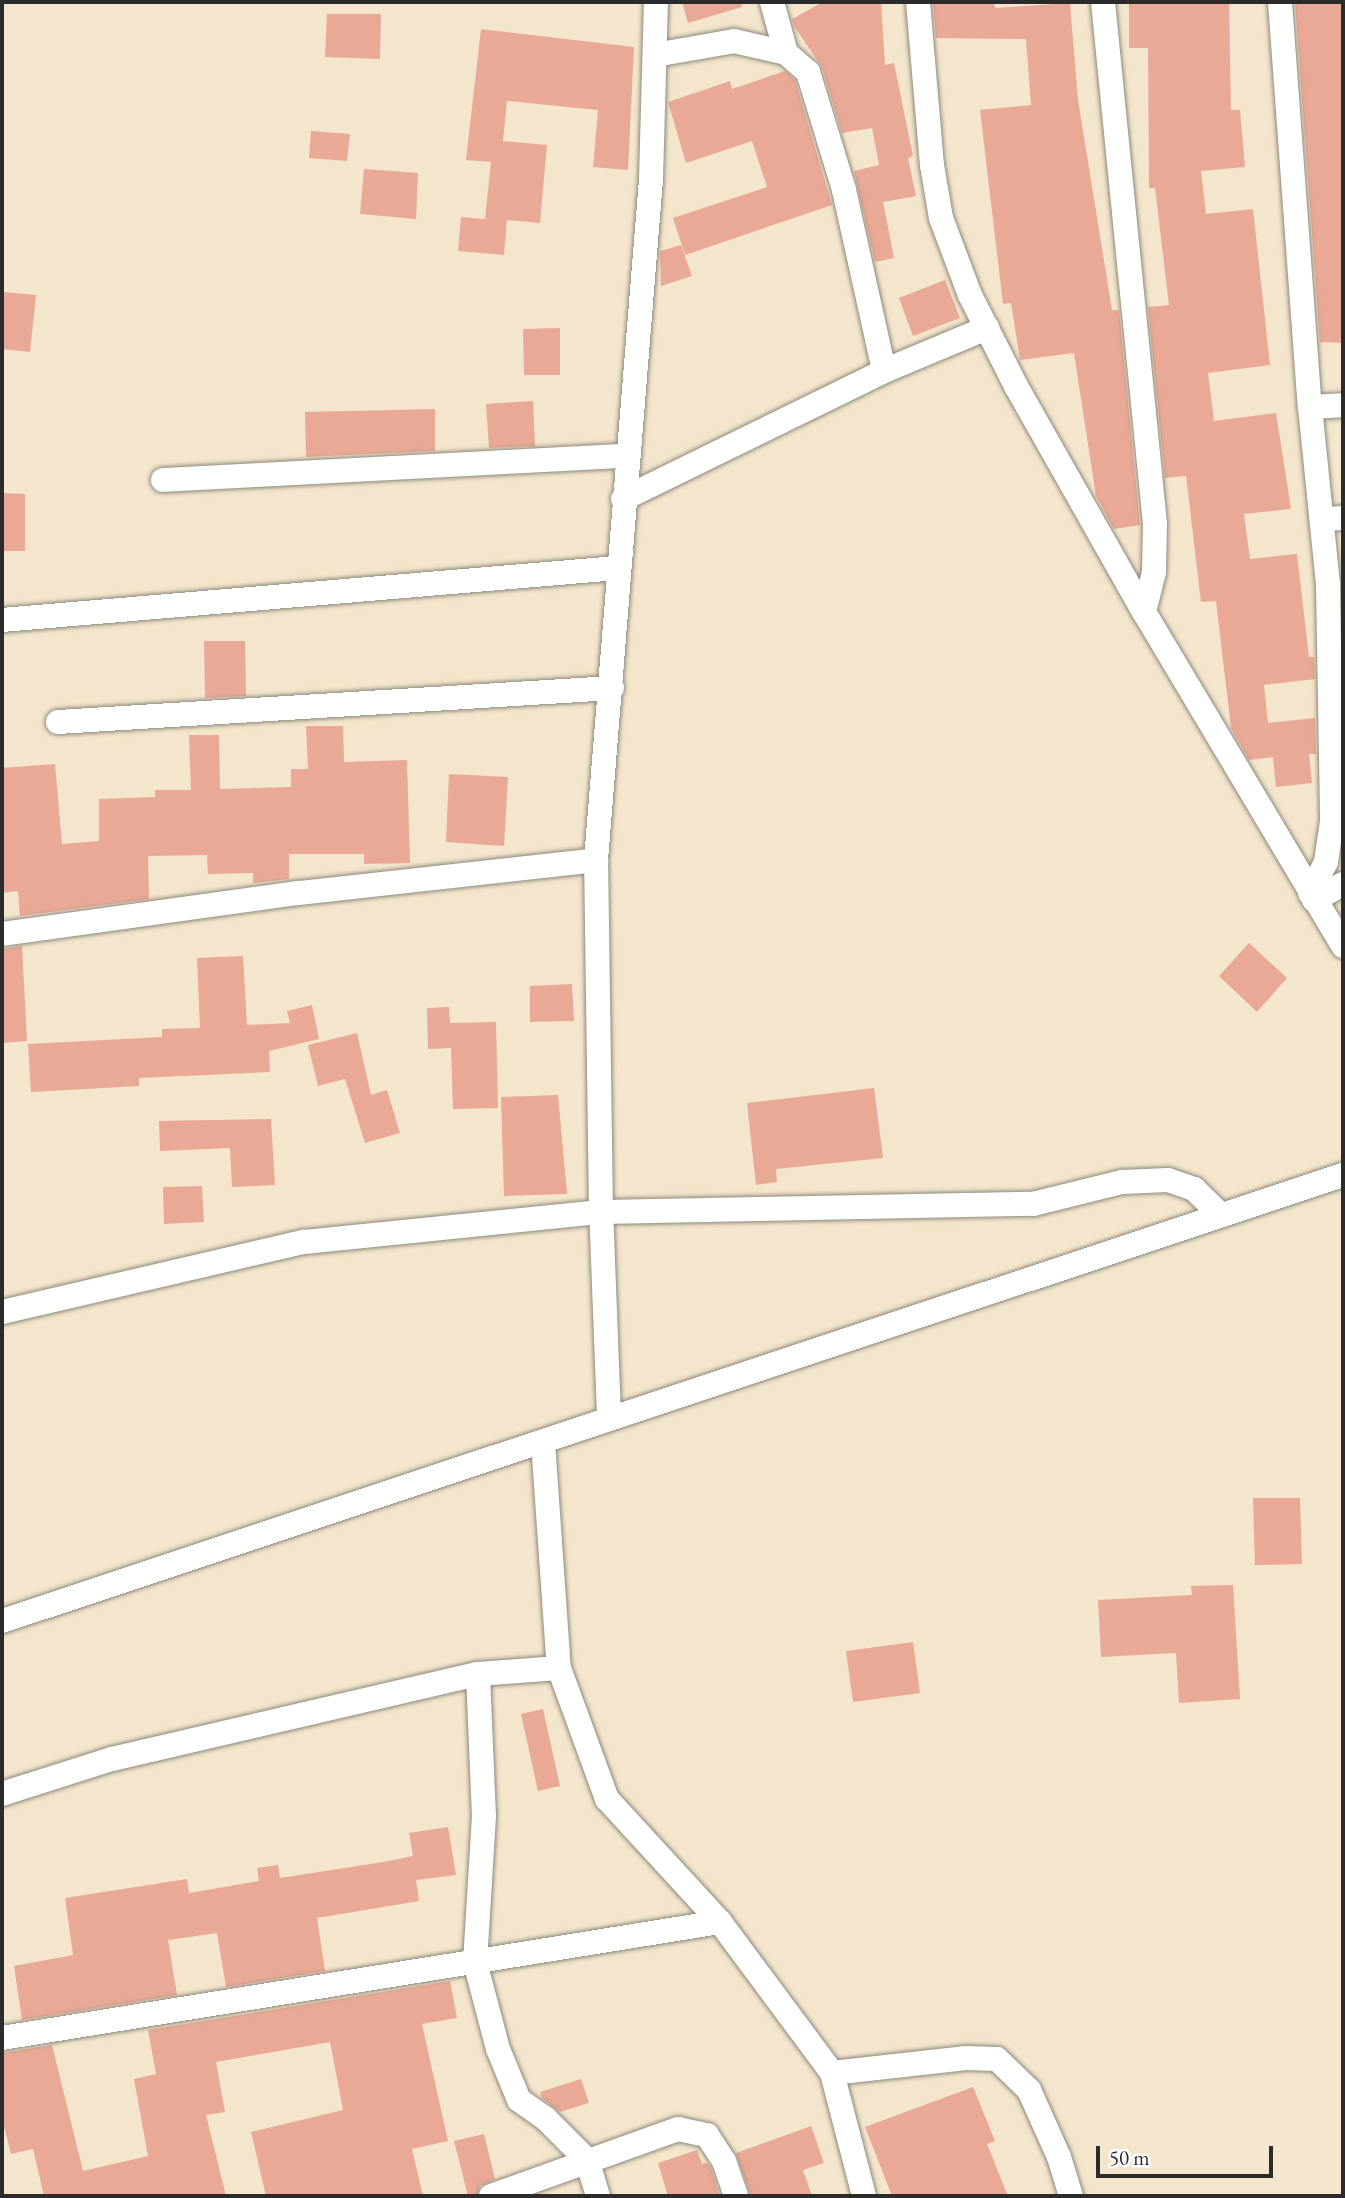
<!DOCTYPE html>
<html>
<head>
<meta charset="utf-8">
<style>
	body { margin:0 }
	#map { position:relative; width:1345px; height:2198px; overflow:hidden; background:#f3e6cc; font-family:"EB Garamond",serif }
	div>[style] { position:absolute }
	.building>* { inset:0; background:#e9a996 }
	.roads { filter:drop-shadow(0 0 2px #8f887c) drop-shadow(0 0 2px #8f887c) }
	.minor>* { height:24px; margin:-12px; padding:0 12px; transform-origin:12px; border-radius:12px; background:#fff }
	span { translate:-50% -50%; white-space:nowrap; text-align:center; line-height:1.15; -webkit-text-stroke:5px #fff; paint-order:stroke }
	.frame { position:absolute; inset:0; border:4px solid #2b2b2b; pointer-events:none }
	.scale { position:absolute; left:1096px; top:2146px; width:177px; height:32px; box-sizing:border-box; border:4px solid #2b2b2b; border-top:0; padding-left:9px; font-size:21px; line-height:24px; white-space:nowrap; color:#2b2b2b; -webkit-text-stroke:5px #fff; paint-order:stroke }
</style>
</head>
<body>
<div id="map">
	<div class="building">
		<i style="clip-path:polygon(682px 2px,741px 2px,742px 7px,688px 23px)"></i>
		<i style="clip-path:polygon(823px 2px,881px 2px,885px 65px,894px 63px,913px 156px,908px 158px,916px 196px,883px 202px,894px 258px,875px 262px,854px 171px,879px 165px,872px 128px,842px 133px,822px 67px,794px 26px,792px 19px)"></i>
		<i style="clip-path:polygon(933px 2px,994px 2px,995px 8px,1070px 3px,1078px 100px,1112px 310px,1119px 310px,1140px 525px,1114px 529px,1096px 496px,1074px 353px,1020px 360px,1011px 303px,1003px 304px,980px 110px,1031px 105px,1026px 39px,936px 38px)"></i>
		<i style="clip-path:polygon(1229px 2px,1231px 110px,1240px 110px,1245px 167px,1201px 171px,1206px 214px,1253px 209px,1270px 365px,1208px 373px,1214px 421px,1276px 413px,1291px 509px,1244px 514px,1250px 559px,1297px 554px,1309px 657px,1314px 657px,1315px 679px,1264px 685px,1268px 723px,1315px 718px,1316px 754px,1309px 754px,1312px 783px,1276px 787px,1273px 757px,1249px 760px,1231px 728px,1216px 601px,1201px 602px,1186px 476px,1165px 478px,1148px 307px,1169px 305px,1155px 188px,1149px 188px,1148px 48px,1129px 48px,1129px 3px)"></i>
		<i style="clip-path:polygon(1295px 2px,1343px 2px,1343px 343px,1320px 342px)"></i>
		<i style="clip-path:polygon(327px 14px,381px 14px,380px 59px,325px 57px)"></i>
		<i style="clip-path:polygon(481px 29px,634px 47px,628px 170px,593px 167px,598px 110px,507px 101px,503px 141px,547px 145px,540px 223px,507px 220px,504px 255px,458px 251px,461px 217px,485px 219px,491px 162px,466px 160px)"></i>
		<i style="clip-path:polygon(785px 71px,795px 80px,832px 205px,685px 255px,673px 218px,767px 187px,752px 141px,686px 163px,668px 102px,730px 81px,732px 89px)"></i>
		<i style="clip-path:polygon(311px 131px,350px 134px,347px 161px,309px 158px)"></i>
		<i style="clip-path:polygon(364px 169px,418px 173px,416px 219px,360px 214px)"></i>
		<i style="clip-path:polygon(681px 245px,692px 276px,661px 286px,660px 251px)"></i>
		<i style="clip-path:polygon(945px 280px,960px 318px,913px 336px,899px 298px)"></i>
		<i style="clip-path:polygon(3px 292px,36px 295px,30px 352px,2px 349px)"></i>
		<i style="clip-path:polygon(560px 328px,560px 375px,524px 375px,523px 329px)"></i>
		<i style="clip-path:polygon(533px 401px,535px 446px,489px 448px,486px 404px)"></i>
		<i style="clip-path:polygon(435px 409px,435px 451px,306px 457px,305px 412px)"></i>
		<i style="clip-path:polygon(2px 493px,25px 494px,25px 551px,2px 551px)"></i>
		<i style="clip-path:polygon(204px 641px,245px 641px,246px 696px,205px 698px)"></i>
		<i style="clip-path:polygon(306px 726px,343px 726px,344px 762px,407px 760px,410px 863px,364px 864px,364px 854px,289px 854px,289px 879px,253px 883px,253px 873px,208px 874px,207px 855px,148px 856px,149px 899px,20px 916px,18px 891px,2px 893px,2px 768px,55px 764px,62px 844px,99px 841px,99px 799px,155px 797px,155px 790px,191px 790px,189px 735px,219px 735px,220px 789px,291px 787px,291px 769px,308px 769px)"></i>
		<i style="clip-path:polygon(449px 774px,508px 777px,504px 846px,446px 842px)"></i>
		<i style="clip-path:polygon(1249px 943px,1287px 978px,1257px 1012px,1219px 976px)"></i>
		<i style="clip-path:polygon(22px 946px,27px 1041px,2px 1043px,2px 949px)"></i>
		<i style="clip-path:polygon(243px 956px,247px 1025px,290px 1023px,287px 1011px,312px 1005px,319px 1039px,269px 1051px,270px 1072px,139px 1078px,139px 1086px,31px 1092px,28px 1044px,162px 1037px,162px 1029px,200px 1028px,197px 958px)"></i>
		<i style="clip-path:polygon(572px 984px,574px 1021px,530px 1022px,530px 986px)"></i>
		<i style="clip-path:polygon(449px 1007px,450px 1023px,496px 1022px,498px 1108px,453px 1109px,451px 1048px,428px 1049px,427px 1008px)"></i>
		<i style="clip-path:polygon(357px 1033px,371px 1095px,387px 1090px,400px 1133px,365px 1143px,345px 1079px,318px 1086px,308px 1045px)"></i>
		<i style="clip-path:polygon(874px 1088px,883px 1158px,776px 1169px,777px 1182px,756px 1185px,747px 1103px)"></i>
		<i style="clip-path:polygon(558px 1095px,567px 1194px,504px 1196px,501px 1097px)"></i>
		<i style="clip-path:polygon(271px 1119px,275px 1185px,232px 1187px,230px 1148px,160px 1151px,159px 1121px)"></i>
		<i style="clip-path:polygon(202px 1186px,204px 1222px,164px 1224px,163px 1187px)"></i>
		<i style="clip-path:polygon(1253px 1498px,1300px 1498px,1302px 1564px,1255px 1565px)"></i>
		<i style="clip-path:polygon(1233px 1585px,1240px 1699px,1179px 1703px,1176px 1653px,1101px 1657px,1098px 1600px,1192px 1595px,1191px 1586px)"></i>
		<i style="clip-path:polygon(913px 1642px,920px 1693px,853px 1702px,846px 1651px)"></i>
		<i style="clip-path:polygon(543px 1709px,560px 1786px,538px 1791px,521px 1714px)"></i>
		<i style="clip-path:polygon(448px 1827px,456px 1875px,416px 1880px,419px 1901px,317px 1918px,325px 1971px,226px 1987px,217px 1933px,168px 1940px,177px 1995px,22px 2020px,14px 1966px,73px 1955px,65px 1898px,187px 1879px,189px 1893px,259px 1881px,257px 1868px,278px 1865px,280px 1878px,383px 1862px,413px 1856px,409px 1833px)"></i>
		<i style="clip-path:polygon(450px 1981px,457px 2018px,422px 2024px,448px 2141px,412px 2149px,423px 2196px,266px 2196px,251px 2132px,343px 2110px,330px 2042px,216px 2062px,225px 2112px,206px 2115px,226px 2196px,44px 2196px,33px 2149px,11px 2154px,2px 2118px,2px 2053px,52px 2045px,83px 2171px,148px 2156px,134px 2079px,156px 2074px,148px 2030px)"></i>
		<i style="clip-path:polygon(581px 2079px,589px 2103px,560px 2112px,542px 2098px,540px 2092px)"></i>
		<i style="clip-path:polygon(973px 2087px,995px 2141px,987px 2144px,1008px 2196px,892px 2196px,865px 2127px)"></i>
		<i style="clip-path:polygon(811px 2126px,824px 2163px,803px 2170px,812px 2196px,751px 2196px,736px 2153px)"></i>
		<i style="clip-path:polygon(484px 2134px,495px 2179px,480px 2186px,477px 2196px,468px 2196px,454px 2141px)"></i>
		<i style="clip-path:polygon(697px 2150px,702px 2164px,707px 2163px,711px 2168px,720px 2196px,668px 2196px,658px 2163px)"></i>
	</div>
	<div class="roads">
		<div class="minor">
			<i style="left:772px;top:2px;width:53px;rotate:74.6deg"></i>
			<i style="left:918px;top:2px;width:164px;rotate:85.1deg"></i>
			<i style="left:932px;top:165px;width:54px;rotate:80.4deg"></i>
			<i style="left:941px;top:218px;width:82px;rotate:69.4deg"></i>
			<i style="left:970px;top:295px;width:102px;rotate:63.2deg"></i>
			<i style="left:1016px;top:386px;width:260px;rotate:60.5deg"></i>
			<i style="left:1144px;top:612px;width:389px;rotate:59.2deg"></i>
			<i style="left:1103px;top:2px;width:525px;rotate:84.31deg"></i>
			<i style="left:1155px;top:524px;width:48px;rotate:91.2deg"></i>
			<i style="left:1154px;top:572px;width:41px;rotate:104deg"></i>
			<i style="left:1280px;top:2px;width:406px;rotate:85.8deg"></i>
			<i style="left:1310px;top:407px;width:179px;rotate:84.2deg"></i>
			<i style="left:1328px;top:585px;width:236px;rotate:89deg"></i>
			<i style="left:1332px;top:821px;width:41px;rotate:98.3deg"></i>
			<i style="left:1326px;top:862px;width:35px;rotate:117deg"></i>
			<i style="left:655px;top:55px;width:80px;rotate:-10deg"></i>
			<i style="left:734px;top:41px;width:53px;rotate:13deg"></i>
			<i style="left:786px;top:53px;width:29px;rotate:41deg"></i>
			<i style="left:808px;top:72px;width:123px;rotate:73deg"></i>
			<i style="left:844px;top:190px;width:185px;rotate:77.5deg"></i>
			<i style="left:1310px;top:407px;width:33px;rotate:-3deg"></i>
			<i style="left:163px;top:480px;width:465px;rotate:-3deg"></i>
			<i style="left:623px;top:499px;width:291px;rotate:-26.1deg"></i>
			<i style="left:884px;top:371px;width:112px;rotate:-22.7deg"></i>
			<i style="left:1322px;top:519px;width:21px;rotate:-3deg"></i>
			<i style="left:2px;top:620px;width:617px;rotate:-4.83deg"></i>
			<i style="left:58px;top:722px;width:555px;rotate:-3.51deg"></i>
			<i style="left:1314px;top:900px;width:33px;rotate:-29deg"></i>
			<i style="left:2px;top:934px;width:300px;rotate:-7.9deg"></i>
			<i style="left:299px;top:893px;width:299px;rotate:-6.3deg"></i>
			<i style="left:2px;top:1312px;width:310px;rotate:-13.1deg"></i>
			<i style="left:304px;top:1242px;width:299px;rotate:-5.8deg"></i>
			<i style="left:601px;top:1212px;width:432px;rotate:-1.1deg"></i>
			<i style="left:1033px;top:1204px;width:92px;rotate:-13.9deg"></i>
			<i style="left:1122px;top:1182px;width:46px;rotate:-2.5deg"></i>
			<i style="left:1168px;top:1180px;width:28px;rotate:19deg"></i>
			<i style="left:1194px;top:1189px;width:36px;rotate:44deg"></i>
			<i style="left:609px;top:1416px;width:204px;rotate:-92.2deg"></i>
			<i style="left:601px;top:1212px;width:352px;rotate:-90.8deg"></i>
			<i style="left:596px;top:860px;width:683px;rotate:-85.38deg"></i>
			<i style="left:651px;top:179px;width:177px;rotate:-88.4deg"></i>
			<i style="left:543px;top:1442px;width:227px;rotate:86deg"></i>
			<i style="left:559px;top:1668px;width:140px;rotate:69.9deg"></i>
			<i style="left:607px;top:1799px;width:167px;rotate:47.4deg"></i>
			<i style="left:720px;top:1922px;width:188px;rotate:53.4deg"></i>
			<i style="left:832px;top:2073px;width:127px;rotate:75.4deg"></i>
			<i style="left:2px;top:1621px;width:1413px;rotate:-18.4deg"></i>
			<i style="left:478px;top:1674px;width:142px;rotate:87.6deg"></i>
			<i style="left:484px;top:1816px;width:146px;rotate:93.5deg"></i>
			<i style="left:475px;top:1962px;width:90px;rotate:75.2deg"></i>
			<i style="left:498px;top:2049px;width:55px;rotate:67.6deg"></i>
			<i style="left:519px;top:2100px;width:32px;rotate:35deg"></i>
			<i style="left:545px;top:2118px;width:59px;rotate:45deg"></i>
			<i style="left:587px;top:2160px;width:38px;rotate:73deg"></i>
			<i style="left:2px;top:1794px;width:115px;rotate:-17.7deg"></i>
			<i style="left:112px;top:1759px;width:376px;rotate:-13.1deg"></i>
			<i style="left:478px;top:1674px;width:81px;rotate:-4.2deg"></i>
			<i style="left:2px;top:2038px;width:727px;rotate:-9.18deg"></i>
			<i style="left:832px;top:2073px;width:135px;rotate:-6.4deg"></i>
			<i style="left:966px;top:2058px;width:31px;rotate:2deg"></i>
			<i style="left:997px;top:2059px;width:45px;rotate:44.1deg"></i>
			<i style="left:1029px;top:2090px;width:73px;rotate:65.9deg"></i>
			<i style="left:1059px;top:2157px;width:41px;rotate:72.9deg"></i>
			<i style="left:491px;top:2196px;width:199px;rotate:-19.7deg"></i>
			<i style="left:678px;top:2129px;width:30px;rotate:12deg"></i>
			<i style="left:707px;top:2135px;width:31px;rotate:57deg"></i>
			<i style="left:724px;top:2161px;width:37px;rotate:71deg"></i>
		</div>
	</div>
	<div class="frame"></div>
	<div class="scale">50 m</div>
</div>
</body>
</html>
